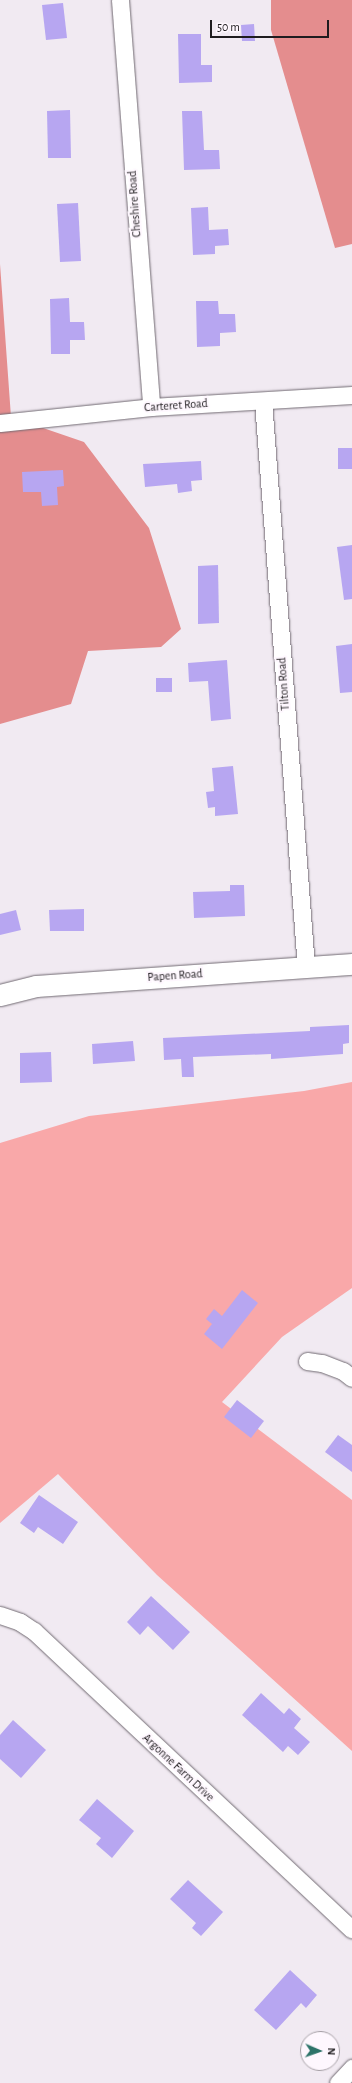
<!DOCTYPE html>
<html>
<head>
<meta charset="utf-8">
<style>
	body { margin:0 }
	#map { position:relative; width:352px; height:2083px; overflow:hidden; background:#f1eaf2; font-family:"Alegreya Sans",sans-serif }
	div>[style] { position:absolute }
	.green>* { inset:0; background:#f9a8a9 }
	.forest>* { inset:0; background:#e48d8e }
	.building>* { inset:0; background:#b7a6f1 }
	.roads { filter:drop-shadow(0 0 1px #716a72) drop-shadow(0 0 1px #716a72) }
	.minor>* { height:17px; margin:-8.5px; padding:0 8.5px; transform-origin:8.5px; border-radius:8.5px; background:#fff }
	.tertiary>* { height:21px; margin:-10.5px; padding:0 10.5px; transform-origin:10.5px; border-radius:10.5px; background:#fff }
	span { translate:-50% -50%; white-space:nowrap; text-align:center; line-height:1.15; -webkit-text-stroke:4px #fef7fe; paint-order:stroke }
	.street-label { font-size:12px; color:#1f1c1f }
	.north { position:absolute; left:300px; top:2031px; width:40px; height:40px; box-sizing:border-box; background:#fef7fe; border:1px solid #a59fa5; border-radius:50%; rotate:92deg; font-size:11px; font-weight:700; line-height:16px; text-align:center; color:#1f1c1f }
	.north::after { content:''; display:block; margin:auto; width:14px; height:18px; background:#2d7369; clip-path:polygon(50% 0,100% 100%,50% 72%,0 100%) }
	.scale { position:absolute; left:210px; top:20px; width:119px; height:18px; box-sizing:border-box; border:2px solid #1f1c1f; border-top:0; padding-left:5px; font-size:12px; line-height:14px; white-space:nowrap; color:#1f1c1f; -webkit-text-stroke:3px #fef7fe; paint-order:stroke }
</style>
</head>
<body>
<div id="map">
	<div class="green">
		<i style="clip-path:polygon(352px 1082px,352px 1288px,282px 1337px,222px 1402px,352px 1500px,352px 1751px,157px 1575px,58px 1474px,0 1523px,0 1143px,89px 1116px,304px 1091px)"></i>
	</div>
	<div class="forest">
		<i style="clip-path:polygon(271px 0,352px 0,352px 244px,335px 248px,271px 30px)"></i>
		<i style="clip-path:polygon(0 264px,11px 417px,84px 442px,149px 528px,181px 629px,161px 647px,88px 651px,71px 704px,0 724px)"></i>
	</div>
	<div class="building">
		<i style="clip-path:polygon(63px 3px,67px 38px,46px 40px,42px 5px)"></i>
		<i style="clip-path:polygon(254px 24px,255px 41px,242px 41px,241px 25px)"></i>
		<i style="clip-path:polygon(178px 34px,201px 34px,201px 65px,212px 65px,212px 82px,179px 83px)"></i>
		<i style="clip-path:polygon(70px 110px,71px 158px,48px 158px,47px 111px)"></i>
		<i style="clip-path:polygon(182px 111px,202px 111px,204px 150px,219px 150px,220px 169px,184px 170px)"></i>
		<i style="clip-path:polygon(78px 203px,81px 261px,60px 262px,57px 204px)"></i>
		<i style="clip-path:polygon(208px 207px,209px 230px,228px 229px,229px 245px,215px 246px,215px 254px,193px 255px,191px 208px)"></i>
		<i style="clip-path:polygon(69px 298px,70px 322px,84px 322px,85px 340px,70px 340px,70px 354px,51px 354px,50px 299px)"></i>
		<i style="clip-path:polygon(196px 301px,218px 301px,219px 314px,235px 314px,236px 332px,220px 333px,220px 346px,197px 347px)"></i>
		<i style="clip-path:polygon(338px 448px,352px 448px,352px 469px,338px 469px)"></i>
		<i style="clip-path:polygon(201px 461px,202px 480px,191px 481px,192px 491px,178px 493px,177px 484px,145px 487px,143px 464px)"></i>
		<i style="clip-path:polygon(63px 470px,64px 486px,57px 487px,58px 505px,42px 506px,41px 492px,23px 492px,22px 472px)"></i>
		<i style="clip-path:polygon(352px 545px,352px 599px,344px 600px,337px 547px)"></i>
		<i style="clip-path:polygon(218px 565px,219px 623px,198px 624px,198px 566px)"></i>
		<i style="clip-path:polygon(352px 644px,352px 692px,340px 693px,336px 646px)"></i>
		<i style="clip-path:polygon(227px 660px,231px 719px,211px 721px,208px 681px,189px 682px,188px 663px)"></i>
		<i style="clip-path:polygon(156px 678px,172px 678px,172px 692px,156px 692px)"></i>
		<i style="clip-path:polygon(233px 766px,238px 814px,215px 816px,215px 807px,208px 808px,206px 792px,214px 791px,212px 768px)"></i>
		<i style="clip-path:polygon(230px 885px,244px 885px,245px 916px,194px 918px,193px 892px,230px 891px)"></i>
		<i style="clip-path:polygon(84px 909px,84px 931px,50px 931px,49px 910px)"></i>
		<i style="clip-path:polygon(16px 910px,21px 930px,0 935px,0 914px)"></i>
		<i style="clip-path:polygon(349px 1025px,349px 1043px,343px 1044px,343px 1054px,271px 1059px,271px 1054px,193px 1057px,194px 1077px,182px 1077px,181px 1059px,164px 1060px,163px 1038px,310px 1031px,310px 1027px)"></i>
		<i style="clip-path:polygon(133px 1041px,135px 1061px,93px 1064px,92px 1044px)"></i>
		<i style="clip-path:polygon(51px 1052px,52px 1082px,20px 1083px,20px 1053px)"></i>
		<i style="clip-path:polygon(242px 1290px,258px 1303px,222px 1349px,204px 1334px,212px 1324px,206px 1319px,214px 1309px,222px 1316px)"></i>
		<i style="clip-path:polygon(237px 1400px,264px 1421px,251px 1438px,224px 1417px)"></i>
		<i style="clip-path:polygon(338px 1435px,352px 1445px,352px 1472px,325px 1452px)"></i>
		<i style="clip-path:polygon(39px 1495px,78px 1522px,63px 1544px,38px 1527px,34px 1533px,20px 1523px)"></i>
		<i style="clip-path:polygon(151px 1596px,190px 1632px,173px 1650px,148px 1626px,140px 1635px,127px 1622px)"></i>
		<i style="clip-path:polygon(261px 1693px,284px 1714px,289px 1708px,301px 1719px,294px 1728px,310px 1742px,298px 1755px,288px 1746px,283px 1752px,242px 1715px)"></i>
		<i style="clip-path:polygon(13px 1720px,46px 1750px,21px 1778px,0 1759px,0 1735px)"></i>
		<i style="clip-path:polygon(97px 1799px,134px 1831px,112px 1858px,96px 1844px,101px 1838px,79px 1820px)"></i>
		<i style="clip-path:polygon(188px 1880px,223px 1912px,201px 1936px,192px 1928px,196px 1923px,170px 1899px)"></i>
		<i style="clip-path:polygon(290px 1970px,317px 1995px,306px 2008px,301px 2003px,276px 2030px,254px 2010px)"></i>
	</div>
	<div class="roads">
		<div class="minor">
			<i style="left:120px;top:0;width:408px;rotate:85.6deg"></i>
			<i style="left:263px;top:401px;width:568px;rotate:85.66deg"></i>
			<i style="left:0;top:423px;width:152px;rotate:-6deg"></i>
			<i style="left:151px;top:407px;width:201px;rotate:-3.4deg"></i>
			<i style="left:307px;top:1361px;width:15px;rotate:8deg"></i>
			<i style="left:322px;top:1363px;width:22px;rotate:21deg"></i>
			<i style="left:343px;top:1371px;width:11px;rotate:38deg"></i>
			<i style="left:0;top:1615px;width:21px;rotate:19deg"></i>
			<i style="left:20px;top:1622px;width:17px;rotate:33deg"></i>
			<i style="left:34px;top:1631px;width:436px;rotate:43.2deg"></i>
			<i style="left:338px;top:2083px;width:21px;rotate:-47deg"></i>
		</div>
		<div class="tertiary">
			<i style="left:0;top:995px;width:37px;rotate:-14deg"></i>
			<i style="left:36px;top:986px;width:317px;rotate:-4deg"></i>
		</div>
	</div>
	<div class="street-label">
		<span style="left:135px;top:204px;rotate:-94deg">Cheshire Road</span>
		<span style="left:176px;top:406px;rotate:-4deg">Carteret Road</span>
		<span style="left:284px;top:684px;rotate:-94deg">Tilton Road</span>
		<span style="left:175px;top:976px;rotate:-4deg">Papen Road</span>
		<span style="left:178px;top:1768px;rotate:43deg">Argonne Farm Drive</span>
	</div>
	<div class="north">N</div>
	<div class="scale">50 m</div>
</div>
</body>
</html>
